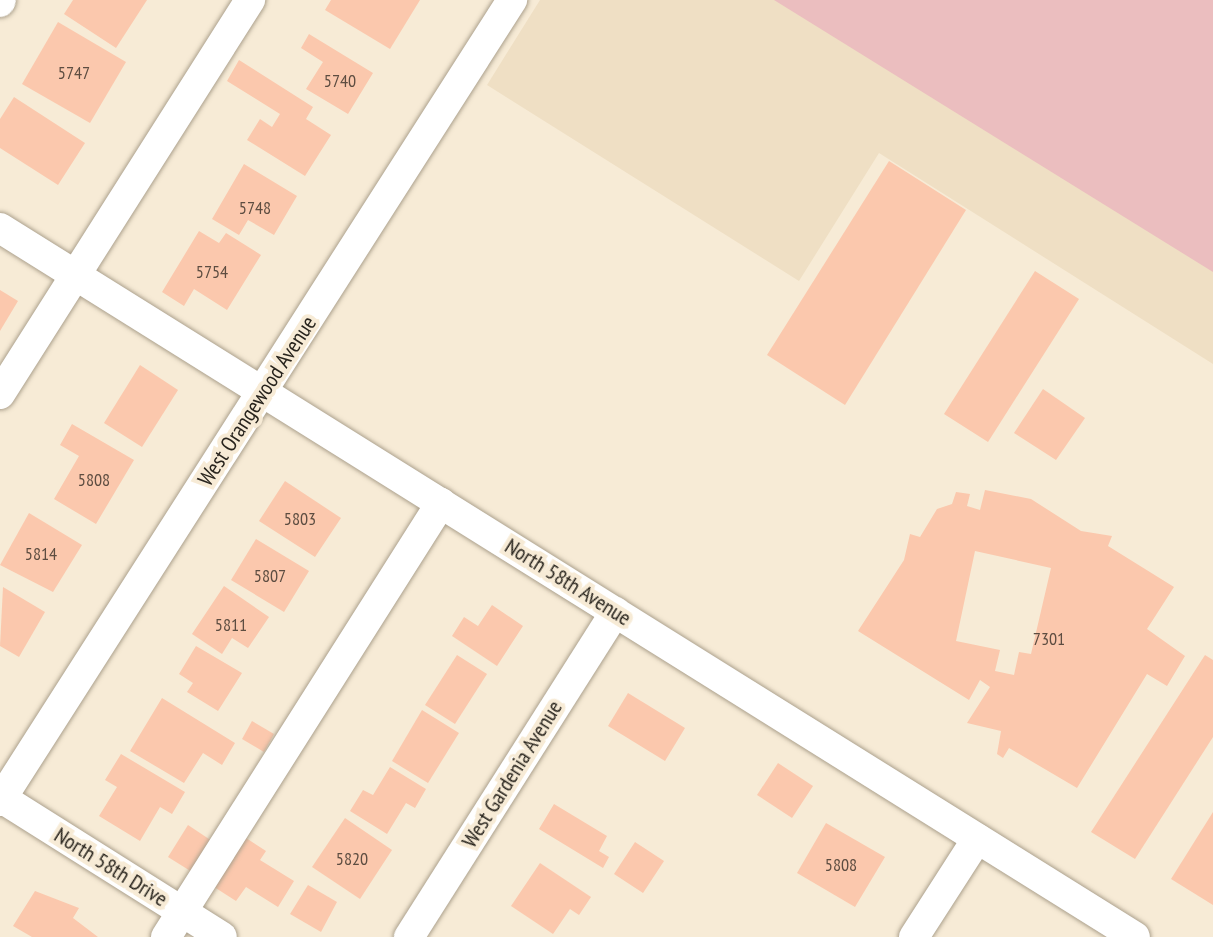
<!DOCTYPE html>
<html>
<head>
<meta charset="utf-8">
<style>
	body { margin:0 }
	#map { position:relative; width:1213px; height:937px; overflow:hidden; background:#f7ebd6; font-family:"PT Sans Narrow",sans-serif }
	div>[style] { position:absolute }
	.built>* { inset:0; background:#efdfc4 }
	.green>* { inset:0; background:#ebbebf }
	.building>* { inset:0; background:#fbc8ad }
	.roads { filter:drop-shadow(0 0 2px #aca18d) drop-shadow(0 0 2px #aca18d) }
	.minor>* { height:30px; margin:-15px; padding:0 15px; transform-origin:15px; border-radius:15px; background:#fff }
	span { translate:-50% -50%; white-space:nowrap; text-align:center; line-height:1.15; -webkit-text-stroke:8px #f7ebd6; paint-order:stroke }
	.number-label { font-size:18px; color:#5d4d41 }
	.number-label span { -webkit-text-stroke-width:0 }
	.street-label { font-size:22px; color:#28241d }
</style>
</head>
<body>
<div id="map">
	<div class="built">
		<i style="clip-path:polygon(540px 0,1213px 0,1213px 364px,879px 153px,799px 281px,487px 85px)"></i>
	</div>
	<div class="green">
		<i style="clip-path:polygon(774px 0,1213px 0,1213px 272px)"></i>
	</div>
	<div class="building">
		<i style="clip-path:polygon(73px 0,147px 0,116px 48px,64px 14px)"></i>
		<i style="clip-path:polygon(331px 0,420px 0,390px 49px,325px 10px)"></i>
		<i style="clip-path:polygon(58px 22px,126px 62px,90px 123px,22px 84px)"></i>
		<i style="clip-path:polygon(309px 34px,373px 73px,348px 114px,306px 89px,323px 62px,301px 48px)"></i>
		<i style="clip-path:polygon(239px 60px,313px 107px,306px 119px,331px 135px,305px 176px,247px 140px,260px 119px,272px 127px,280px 114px,227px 81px)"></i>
		<i style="clip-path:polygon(14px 97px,85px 143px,58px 185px,0 148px,0 119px)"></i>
		<i style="clip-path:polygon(889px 161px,966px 210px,845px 405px,767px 355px)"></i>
		<i style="clip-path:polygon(244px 164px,297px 196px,274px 235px,248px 220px,239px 235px,212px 219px)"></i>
		<i style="clip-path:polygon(199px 231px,219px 243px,226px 233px,261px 255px,227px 310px,194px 289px,184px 306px,162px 292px)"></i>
		<i style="clip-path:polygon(1035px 271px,1079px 299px,988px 442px,944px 414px)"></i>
		<i style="clip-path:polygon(0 290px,18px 301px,0 331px)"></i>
		<i style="clip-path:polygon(140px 365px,178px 390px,142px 447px,104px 423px)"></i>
		<i style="clip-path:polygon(1043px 389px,1085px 418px,1056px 460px,1014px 433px)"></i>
		<i style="clip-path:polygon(72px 424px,134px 460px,96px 524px,54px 499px,79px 456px,60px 445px)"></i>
		<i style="clip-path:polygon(285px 481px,341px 518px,315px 557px,259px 521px)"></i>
		<i style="clip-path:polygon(evenodd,985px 490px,1031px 499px,1081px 531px,1112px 536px,1108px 546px,1174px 587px,1147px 629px,1185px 656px,1167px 686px,1147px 674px,1077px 788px,1009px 748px,1003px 758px,997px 754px,1001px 731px,967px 723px,990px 687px,980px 680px,969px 700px,858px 631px,904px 560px,910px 534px,920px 537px,937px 509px,952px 504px,956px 492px,970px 494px,967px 506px,980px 510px,985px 490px,975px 551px,1051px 568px,1031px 654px,1019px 652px,1014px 675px,995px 671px,1000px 650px,956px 641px,975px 551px)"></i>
		<i style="clip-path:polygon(29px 513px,82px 545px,53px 592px,0 565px)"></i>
		<i style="clip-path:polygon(256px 539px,309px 571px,284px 612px,231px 580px)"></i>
		<i style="clip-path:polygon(224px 586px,269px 617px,248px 648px,232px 638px,222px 654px,192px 634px)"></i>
		<i style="clip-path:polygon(3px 587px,45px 612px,19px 657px,0 646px)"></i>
		<i style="clip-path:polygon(492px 605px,523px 626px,497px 666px,452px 636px,464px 617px,478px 626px)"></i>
		<i style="clip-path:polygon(196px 646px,242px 673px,218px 711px,187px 692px,193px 683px,179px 674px)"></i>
		<i style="clip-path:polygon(457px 655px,487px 674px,455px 724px,425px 705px)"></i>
		<i style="clip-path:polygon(1205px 655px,1213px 660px,1213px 737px,1135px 859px,1091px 832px)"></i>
		<i style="clip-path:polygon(628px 693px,685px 728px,665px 761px,608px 726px)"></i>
		<i style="clip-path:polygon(162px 698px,235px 743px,222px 765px,203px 753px,184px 783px,130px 751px)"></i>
		<i style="clip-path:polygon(422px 710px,459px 733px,428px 783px,392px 761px)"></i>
		<i style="clip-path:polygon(252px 721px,274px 734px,264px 752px,242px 739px)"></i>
		<i style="clip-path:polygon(121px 754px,185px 792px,172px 814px,160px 807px,140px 841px,99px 816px,117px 787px,105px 780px)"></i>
		<i style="clip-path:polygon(778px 763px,813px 786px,792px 818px,757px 795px)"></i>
		<i style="clip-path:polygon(390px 767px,426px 789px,415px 808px,406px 803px,387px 834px,350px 811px,363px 790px,373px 795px)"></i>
		<i style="clip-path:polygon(554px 804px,607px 836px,599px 851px,609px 857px,603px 868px,539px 829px)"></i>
		<i style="clip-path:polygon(1213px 812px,1213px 905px,1171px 879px)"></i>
		<i style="clip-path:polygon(345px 818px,392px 850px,360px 899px,312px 867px)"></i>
		<i style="clip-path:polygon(826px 823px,885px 857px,855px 907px,797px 873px)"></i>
		<i style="clip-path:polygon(188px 825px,212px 841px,192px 872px,168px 857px)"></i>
		<i style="clip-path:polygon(243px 836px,266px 851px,260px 860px,294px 881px,278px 907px,246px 887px,236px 901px,211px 885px)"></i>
		<i style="clip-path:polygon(635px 842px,664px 861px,643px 893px,614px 874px)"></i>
		<i style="clip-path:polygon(540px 863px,591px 897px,579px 915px,570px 909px,553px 934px,511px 906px)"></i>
		<i style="clip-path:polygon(308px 885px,337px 902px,321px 932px,290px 914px)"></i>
		<i style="clip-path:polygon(35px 891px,79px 908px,73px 918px,98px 937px,32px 937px,13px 926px)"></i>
	</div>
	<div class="roads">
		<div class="minor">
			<i style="left:0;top:2px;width:2px;rotate:-63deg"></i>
			<i style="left:0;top:228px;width:1338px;rotate:31.99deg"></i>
			<i style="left:0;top:394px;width:467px;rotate:-57.6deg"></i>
			<i style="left:0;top:797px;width:262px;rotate:32.2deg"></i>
			<i style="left:0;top:801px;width:951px;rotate:-57.41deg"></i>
			<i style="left:166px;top:937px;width:514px;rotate:-57.64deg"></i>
			<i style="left:409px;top:937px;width:385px;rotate:-57.6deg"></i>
			<i style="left:914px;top:937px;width:117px;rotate:-57.3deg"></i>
		</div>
	</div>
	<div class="number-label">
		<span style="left:74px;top:73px">5747</span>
		<span style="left:340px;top:81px">5740</span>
		<span style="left:255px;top:208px">5748</span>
		<span style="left:212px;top:272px">5754</span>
		<span style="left:94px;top:480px">5808</span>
		<span style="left:300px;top:519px">5803</span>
		<span style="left:41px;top:554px">5814</span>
		<span style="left:270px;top:576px">5807</span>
		<span style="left:231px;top:625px">5811</span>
		<span style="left:1049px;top:639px">7301</span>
		<span style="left:352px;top:859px">5820</span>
		<span style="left:841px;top:865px">5808</span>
	</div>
	<div class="street-label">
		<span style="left:257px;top:401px;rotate:-57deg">West Orangewood Avenue</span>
		<span style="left:568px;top:582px;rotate:32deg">North 58th Avenue</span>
		<span style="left:512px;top:774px;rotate:-58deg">West Gardenia Avenue</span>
		<span style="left:111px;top:867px;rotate:32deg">North 58th Drive</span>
	</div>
</div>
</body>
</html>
